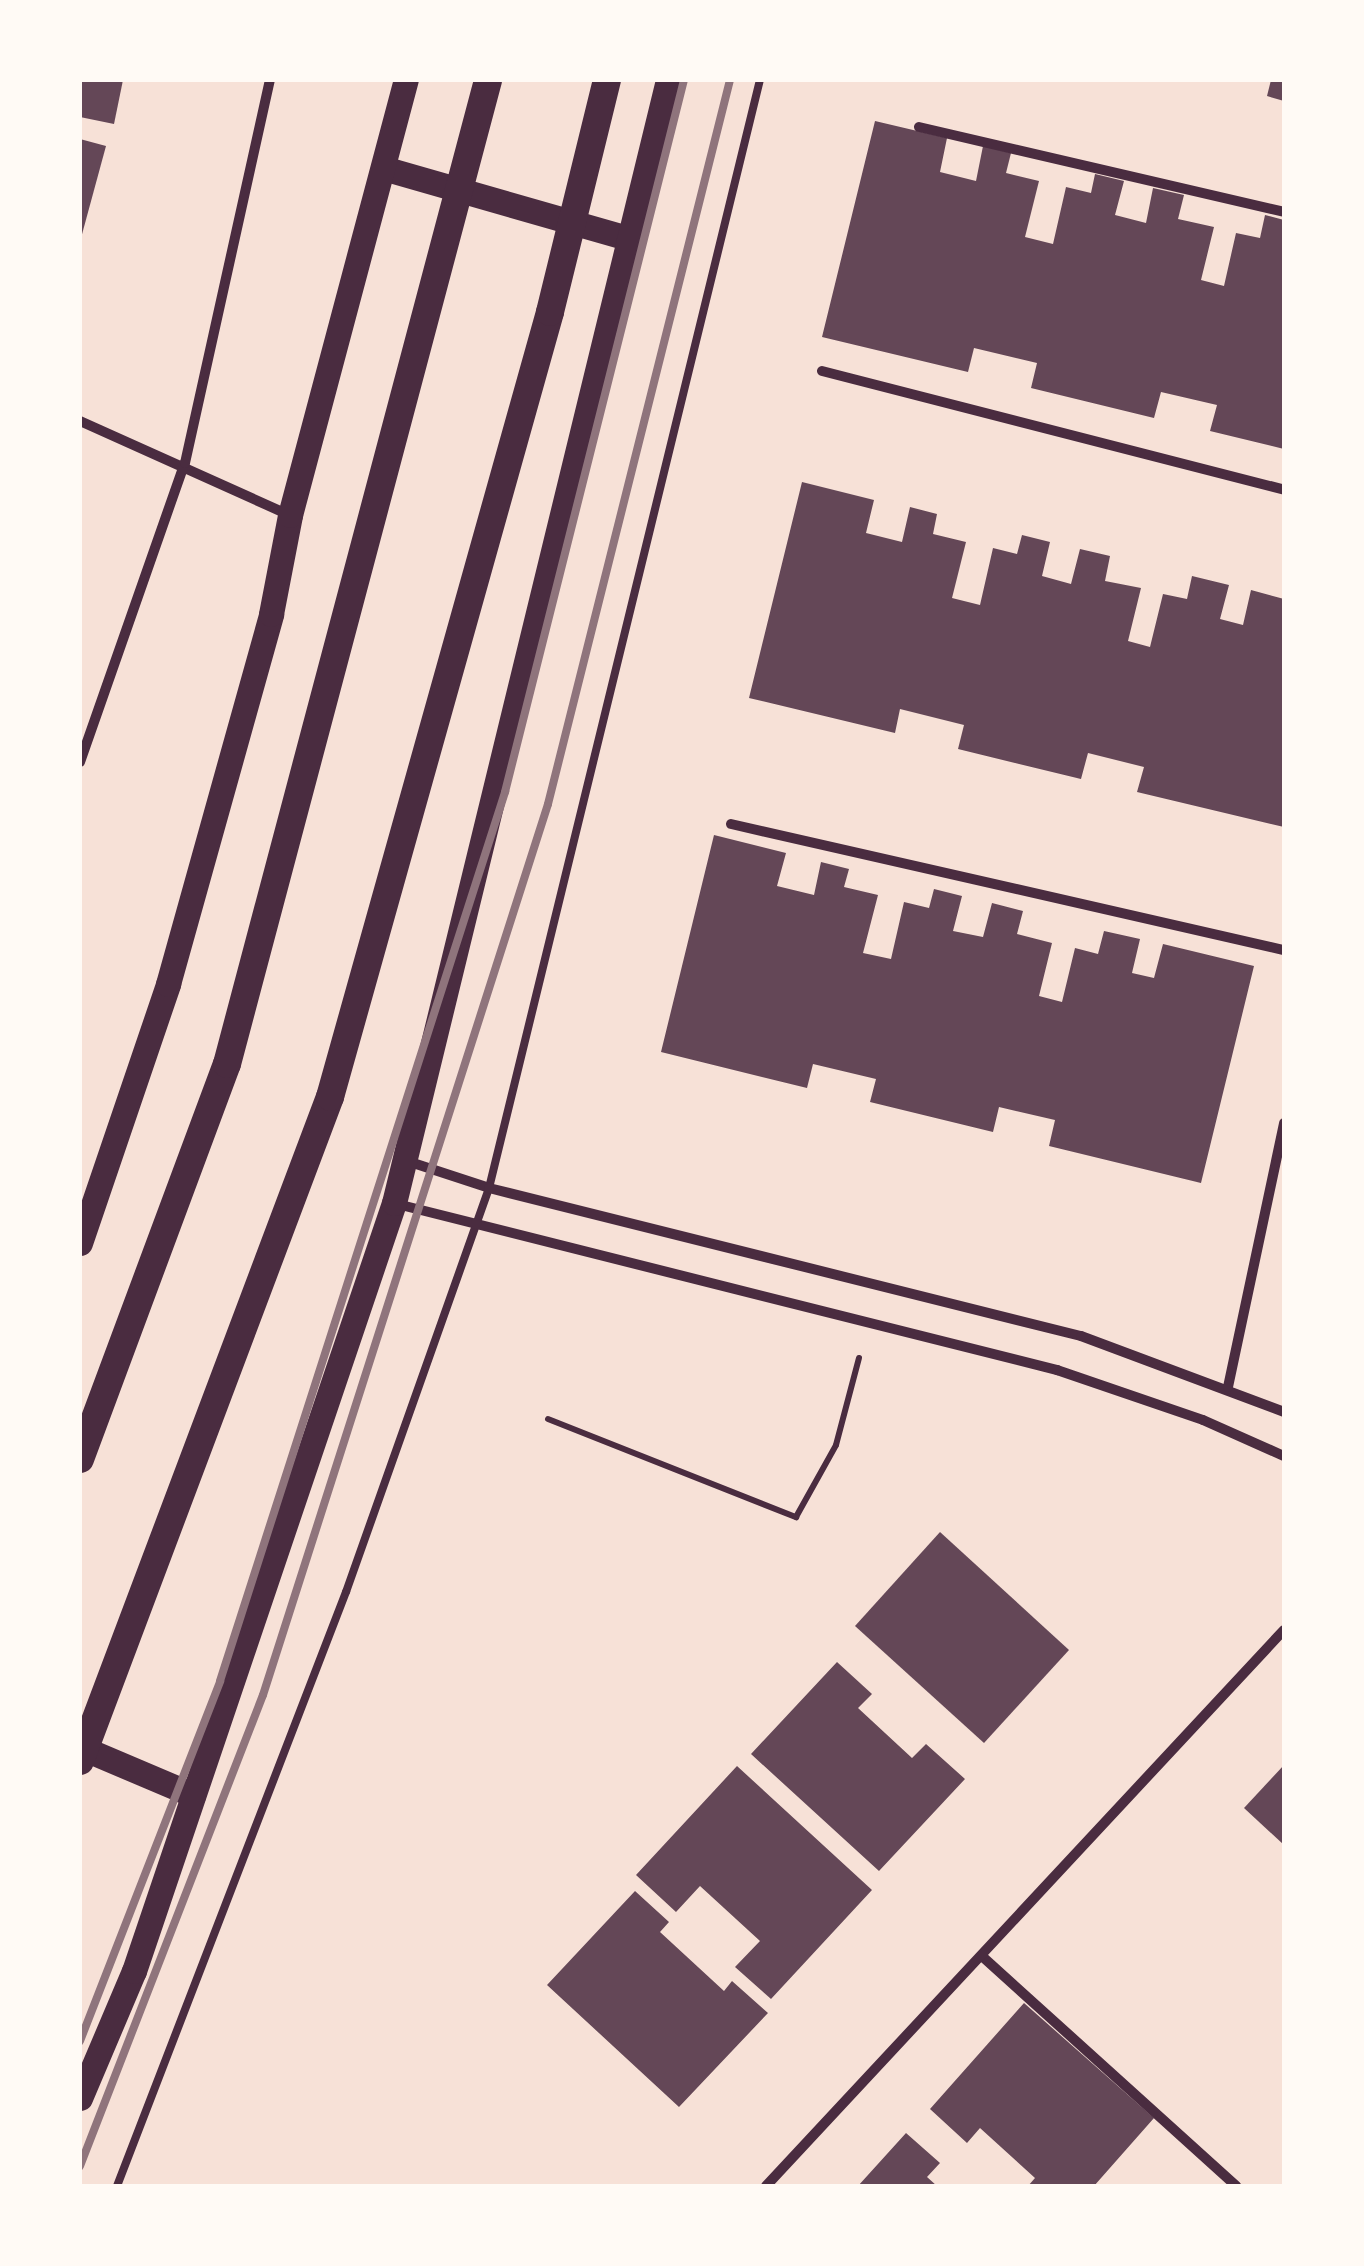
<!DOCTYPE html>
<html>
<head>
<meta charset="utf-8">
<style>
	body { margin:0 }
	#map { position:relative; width:1364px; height:2266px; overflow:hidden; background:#f7e1d7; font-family:Arial,sans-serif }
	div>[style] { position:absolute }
	.building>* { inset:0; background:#644757 }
	.path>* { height:6px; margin:-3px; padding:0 3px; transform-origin:3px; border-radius:3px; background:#4a2c40 }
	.service>* { height:8px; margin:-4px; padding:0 4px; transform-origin:4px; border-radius:4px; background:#4a2c40 }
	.minor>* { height:10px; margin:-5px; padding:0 5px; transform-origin:5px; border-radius:5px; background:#4a2c40 }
	.primary>* { height:25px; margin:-12.5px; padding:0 12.5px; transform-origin:12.5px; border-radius:12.5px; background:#4a2c40 }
	.trunk>* { height:28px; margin:-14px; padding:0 14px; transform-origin:14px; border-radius:14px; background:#4a2c40 }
	.rail>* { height:8px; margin:-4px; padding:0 4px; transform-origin:4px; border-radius:4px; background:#8f747c }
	span { translate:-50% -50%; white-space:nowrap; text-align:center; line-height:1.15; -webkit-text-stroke:9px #fffaf5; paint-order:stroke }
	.frame { position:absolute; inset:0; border:82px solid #fffaf5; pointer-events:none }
</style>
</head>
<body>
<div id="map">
	<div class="building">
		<i style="clip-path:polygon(80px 80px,123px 80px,114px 124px,80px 117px)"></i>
		<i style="clip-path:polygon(1271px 80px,1284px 80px,1284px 101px,1267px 96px)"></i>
		<i style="clip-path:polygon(875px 121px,947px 138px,940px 172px,976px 181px,983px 146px,1011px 153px,1006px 173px,1039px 181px,1025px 237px,1053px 244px,1066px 187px,1091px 193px,1095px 174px,1124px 181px,1115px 215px,1146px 223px,1153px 188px,1184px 195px,1178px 219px,1214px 227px,1201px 280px,1224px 286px,1236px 233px,1260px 238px,1265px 215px,1284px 220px,1284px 449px,1210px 431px,1217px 405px,1161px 392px,1154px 418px,1031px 388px,1037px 363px,974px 348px,968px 372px,822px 337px)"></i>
		<i style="clip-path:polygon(80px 139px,106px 146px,81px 238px,80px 238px)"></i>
		<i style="clip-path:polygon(802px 482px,874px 500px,866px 533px,902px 542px,910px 507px,937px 514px,933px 534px,966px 542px,952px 598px,980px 605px,993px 548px,1017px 554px,1022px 535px,1050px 542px,1042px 576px,1071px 584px,1080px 549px,1110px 556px,1105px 581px,1141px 588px,1128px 641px,1150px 647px,1163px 594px,1187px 599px,1192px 576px,1229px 585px,1220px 619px,1243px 625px,1251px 590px,1284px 599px,1284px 827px,1137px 792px,1144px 767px,1088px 753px,1081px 779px,958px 749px,964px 725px,900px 709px,895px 733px,749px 698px)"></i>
		<i style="clip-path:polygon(714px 835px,786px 853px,777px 886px,814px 895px,821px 862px,849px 869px,844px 887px,878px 895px,863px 953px,891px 959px,904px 902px,929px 908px,934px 889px,962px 896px,953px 931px,983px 937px,992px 903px,1023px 911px,1017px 934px,1052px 943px,1039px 996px,1062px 1002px,1075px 948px,1098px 954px,1104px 931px,1140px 939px,1132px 973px,1154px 978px,1163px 944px,1254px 966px,1201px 1183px,1049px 1146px,1055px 1120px,999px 1107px,993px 1132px,870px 1102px,876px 1079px,813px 1064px,807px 1088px,661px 1052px)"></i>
		<i style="clip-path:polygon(940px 1532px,1069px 1650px,984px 1743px,855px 1626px)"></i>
		<i style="clip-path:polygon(837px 1662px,872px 1694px,858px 1708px,912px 1758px,926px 1744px,965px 1779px,879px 1871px,751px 1754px)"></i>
		<i style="clip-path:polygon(1284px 1765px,1284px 1845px,1244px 1808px)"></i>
		<i style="clip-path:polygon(737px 1766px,872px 1890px,771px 1999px,735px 1967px,760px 1941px,700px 1886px,676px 1912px,636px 1875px)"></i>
		<i style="clip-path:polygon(635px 1891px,669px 1922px,660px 1932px,724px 1991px,732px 1981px,768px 2013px,679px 2107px,547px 1985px)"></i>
		<i style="clip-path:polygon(1024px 2003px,1154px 2118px,1094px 2186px,1028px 2186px,1035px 2178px,980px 2128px,967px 2143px,930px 2109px)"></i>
		<i style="clip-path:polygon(906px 2133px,940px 2163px,927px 2177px,937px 2186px,858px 2186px)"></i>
	</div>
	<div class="path">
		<i style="left:548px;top:1419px;width:267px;rotate:21.6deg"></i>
		<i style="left:796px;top:1517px;width:82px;rotate:-60.9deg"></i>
		<i style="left:836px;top:1445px;width:90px;rotate:-75.2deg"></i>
	</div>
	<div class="service">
		<i style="left:117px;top:2186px;width:637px;rotate:-68.92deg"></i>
		<i style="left:346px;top:1592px;width:429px;rotate:-70.5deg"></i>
		<i style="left:489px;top:1188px;width:1141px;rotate:-76.26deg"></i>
	</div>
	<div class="minor">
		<i style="left:919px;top:127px;width:375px;rotate:13.1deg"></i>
		<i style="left:822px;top:371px;width:477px;rotate:14.4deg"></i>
		<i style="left:80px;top:421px;width:229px;rotate:24.2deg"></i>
		<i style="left:80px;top:762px;width:317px;rotate:-70.7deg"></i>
		<i style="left:185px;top:463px;width:392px;rotate:-77.5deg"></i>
		<i style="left:731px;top:824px;width:567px;rotate:12.84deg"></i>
		<i style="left:407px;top:1161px;width:86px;rotate:18.2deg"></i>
		<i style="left:489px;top:1188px;width:610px;rotate:14.04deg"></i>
		<i style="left:1081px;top:1336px;width:217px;rotate:20.5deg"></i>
		<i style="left:397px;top:1204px;width:681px;rotate:14.12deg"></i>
		<i style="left:1057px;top:1370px;width:154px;rotate:18.9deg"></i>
		<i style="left:1203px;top:1420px;width:89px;rotate:24deg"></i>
		<i style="left:1228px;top:1387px;width:270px;rotate:-78deg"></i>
		<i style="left:984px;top:1958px;width:340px;rotate:42.1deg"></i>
		<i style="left:766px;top:2186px;width:760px;rotate:-47.03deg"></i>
	</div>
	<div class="primary">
		<i style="left:383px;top:168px;width:257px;rotate:16deg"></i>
		<i style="left:80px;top:1243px;width:274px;rotate:-71.2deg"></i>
		<i style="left:168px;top:984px;width:384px;rotate:-74.4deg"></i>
		<i style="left:271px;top:614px;width:101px;rotate:-79.1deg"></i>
		<i style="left:290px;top:515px;width:450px;rotate:-75.1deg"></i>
		<i style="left:80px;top:1747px;width:123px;rotate:23deg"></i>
		<i style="left:80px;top:2098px;width:138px;rotate:-67deg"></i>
		<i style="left:134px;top:1971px;width:811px;rotate:-71.3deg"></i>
		<i style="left:394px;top:1203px;width:1156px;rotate:-76.29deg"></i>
	</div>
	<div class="trunk">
		<i style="left:80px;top:1459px;width:421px;rotate:-69.6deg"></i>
		<i style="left:227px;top:1064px;width:1018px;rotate:-75.14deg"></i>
		<i style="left:80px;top:1761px;width:710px;rotate:-69.37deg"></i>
		<i style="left:330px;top:1097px;width:815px;rotate:-74.34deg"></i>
		<i style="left:550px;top:312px;width:239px;rotate:-76.2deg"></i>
	</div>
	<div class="rail">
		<i style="left:80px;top:2041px;width:386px;rotate:-68.7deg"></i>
		<i style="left:220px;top:1681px;width:934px;rotate:-72.22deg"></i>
		<i style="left:505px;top:792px;width:734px;rotate:-75.89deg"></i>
		<i style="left:80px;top:2166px;width:505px;rotate:-68.77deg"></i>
		<i style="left:263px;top:1695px;width:935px;rotate:-72.26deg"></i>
		<i style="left:548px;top:804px;width:747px;rotate:-75.89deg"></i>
	</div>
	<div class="frame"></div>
</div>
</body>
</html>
